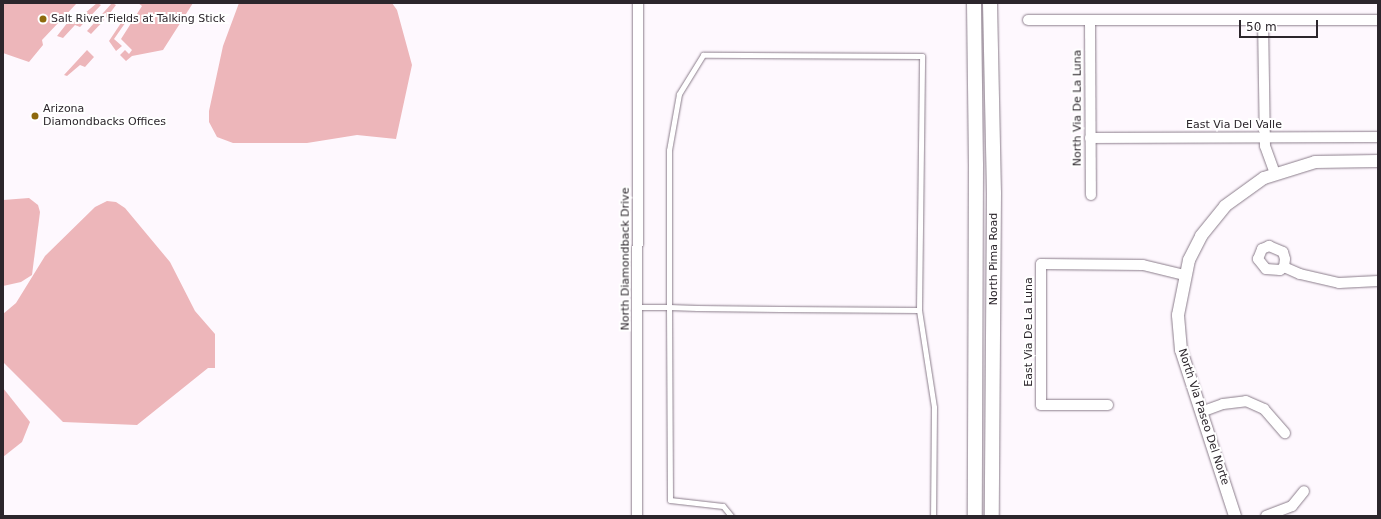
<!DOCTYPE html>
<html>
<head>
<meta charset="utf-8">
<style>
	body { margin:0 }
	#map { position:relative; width:1381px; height:519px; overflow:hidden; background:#fef8fe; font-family:"DejaVu Sans",sans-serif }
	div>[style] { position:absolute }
	.green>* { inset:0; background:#edb6ba }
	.roads { filter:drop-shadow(0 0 1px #8b7d8b) drop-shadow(0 0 1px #8b7d8b) }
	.service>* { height:5px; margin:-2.5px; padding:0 2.5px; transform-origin:2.5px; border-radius:2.5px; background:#fff }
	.minor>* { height:10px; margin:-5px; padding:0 5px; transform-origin:5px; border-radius:5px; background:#fff }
	.tertiary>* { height:12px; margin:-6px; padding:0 6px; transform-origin:6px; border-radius:6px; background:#fff }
	.secondary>* { height:14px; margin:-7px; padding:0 7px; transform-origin:7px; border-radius:7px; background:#fff }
	.dots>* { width:11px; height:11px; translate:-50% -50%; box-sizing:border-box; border:2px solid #fff; border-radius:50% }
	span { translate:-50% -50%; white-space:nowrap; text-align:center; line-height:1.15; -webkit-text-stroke:4px #fff; paint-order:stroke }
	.poi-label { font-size:11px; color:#2c262c }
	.left { translate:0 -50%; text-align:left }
	.street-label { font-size:11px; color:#2c262c }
	.frame { position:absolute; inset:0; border:4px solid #2c262c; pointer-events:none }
	.scale { position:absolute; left:1239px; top:20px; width:79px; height:18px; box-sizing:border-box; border:2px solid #2c262c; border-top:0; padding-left:5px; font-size:12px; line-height:14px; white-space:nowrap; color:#2c262c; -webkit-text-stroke:3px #fff; paint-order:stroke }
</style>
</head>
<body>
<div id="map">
	<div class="green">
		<i style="clip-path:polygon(3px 3px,77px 3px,42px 40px,43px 45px,29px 62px,3px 53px)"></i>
		<i style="clip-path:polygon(97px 3px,101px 5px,80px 27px,75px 25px,63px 38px,57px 36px,68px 22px,72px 24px)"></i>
		<i style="clip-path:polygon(112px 3px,116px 5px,107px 17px,91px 34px,87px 31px)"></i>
		<i style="clip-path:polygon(138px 3px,193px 3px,163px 50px,132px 56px,126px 61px,120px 55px,125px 50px,129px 54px,132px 50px,121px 39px,142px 6px)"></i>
		<i style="clip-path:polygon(239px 3px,392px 3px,397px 10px,412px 65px,396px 139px,357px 135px,307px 143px,233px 143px,217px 137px,209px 122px,209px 111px,223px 46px)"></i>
		<i style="clip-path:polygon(127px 14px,130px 16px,114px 39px,122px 46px,116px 51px,109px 41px)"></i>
		<i style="clip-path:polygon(87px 50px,94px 57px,85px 67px,80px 65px,67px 76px,64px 75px)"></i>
		<i style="clip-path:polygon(29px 198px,38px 205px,40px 212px,32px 275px,21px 282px,3px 286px,3px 200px)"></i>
		<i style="clip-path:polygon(107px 201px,116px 202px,125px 208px,170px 262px,195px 311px,215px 334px,215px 368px,208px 368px,137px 425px,63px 422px,3px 362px,3px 314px,16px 303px,45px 256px,95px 207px)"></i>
		<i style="clip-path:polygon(3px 388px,30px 422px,22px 442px,3px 457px)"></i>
	</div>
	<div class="roads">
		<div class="service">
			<i style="left:638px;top:307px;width:31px"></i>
			<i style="left:669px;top:307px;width:28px;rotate:2deg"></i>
			<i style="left:697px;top:308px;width:83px;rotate:0.7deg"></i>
			<i style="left:780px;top:309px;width:139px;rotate:0.4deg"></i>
			<i style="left:919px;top:310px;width:254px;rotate:-89.3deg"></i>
			<i style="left:922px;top:56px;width:219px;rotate:-179.7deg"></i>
			<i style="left:703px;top:55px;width:46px;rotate:121.6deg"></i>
			<i style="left:679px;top:94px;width:57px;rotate:100.1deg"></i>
			<i style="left:669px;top:150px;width:157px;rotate:90deg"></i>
			<i style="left:669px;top:307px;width:193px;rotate:89.7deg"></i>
			<i style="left:670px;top:500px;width:53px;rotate:6.5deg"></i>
			<i style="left:723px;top:506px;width:13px;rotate:51deg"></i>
			<i style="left:919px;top:310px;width:98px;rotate:81.2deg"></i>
			<i style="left:934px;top:407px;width:109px;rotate:90.5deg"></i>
		</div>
		<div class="minor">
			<i style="left:1028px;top:20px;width:350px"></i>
			<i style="left:1090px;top:20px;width:175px;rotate:89.7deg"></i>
			<i style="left:1263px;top:20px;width:126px;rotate:89.1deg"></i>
			<i style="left:1265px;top:146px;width:29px;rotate:70deg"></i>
			<i style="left:1090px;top:138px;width:288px;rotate:-0.2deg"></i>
			<i style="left:1269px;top:246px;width:15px;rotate:23deg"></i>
			<i style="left:1283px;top:252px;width:7px;rotate:74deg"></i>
			<i style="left:1285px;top:259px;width:8px;rotate:97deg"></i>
			<i style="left:1284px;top:267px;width:5px;rotate:143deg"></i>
			<i style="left:1280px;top:270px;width:14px;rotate:-176deg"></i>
			<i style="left:1266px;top:269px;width:13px;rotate:-129deg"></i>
			<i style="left:1258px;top:259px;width:11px;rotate:-68deg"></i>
			<i style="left:1262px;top:249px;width:8px;rotate:-23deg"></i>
			<i style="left:1284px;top:267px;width:17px;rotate:24deg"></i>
			<i style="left:1300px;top:274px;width:40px;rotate:13deg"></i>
			<i style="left:1339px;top:283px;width:39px;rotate:-3deg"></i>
			<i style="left:1108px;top:405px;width:67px;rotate:180deg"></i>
			<i style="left:1041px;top:405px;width:141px;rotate:-90deg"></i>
			<i style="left:1041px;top:264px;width:102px;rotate:0.6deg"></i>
			<i style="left:1143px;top:265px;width:42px;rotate:13.7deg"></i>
			<i style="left:1201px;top:412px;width:23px;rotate:-20deg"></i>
			<i style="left:1223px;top:404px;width:23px;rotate:-7deg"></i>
			<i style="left:1246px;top:401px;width:20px;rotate:24deg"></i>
			<i style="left:1264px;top:409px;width:32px;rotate:49deg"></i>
			<i style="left:637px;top:516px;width:513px;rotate:-89.89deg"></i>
			<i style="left:1266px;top:516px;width:28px;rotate:-21deg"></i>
			<i style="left:1292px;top:506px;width:19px;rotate:-51deg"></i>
		</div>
		<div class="tertiary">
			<i style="left:1235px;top:516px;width:175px;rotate:-108deg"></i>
			<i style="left:1181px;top:350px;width:35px;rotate:-95deg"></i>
			<i style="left:1178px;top:315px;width:56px;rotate:-78.7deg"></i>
			<i style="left:1189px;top:260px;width:27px;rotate:-63deg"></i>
			<i style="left:1201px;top:236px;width:38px;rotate:-51deg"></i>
			<i style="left:1225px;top:206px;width:48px;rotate:-35.7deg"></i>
			<i style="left:1264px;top:178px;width:53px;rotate:-17.4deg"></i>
			<i style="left:1315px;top:162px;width:63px;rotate:-0.9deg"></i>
		</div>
		<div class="secondary">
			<i style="left:974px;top:3px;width:161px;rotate:89.3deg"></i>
			<i style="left:976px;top:164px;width:352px;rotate:90.2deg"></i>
			<i style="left:990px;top:3px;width:190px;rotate:88.8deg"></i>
			<i style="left:994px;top:193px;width:323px;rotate:90.4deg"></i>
		</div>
	</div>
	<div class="dots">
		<i style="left:43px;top:19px;background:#8e6a0d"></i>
		<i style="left:35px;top:116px;background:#8e6a0d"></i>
	</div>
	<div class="poi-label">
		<span class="left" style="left:51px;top:19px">Salt River Fields at Talking Stick</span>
		<span class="left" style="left:43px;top:116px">Arizona<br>Diamondbacks Offices</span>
	</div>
	<div class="street-label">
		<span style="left:1078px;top:108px;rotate:-90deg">North Via De La Luna</span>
		<span style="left:1234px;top:125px">East Via Del Valle</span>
		<span style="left:626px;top:259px;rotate:-90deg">North Diamondback Drive</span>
		<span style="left:994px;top:259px;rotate:-90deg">North Pima Road</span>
		<span style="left:1029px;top:332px;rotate:-90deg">East Via De La Luna</span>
		<span style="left:1203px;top:417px;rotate:72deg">North Via Paseo Del Norte</span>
	</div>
	<div class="frame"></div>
	<div class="scale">50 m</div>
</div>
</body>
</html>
